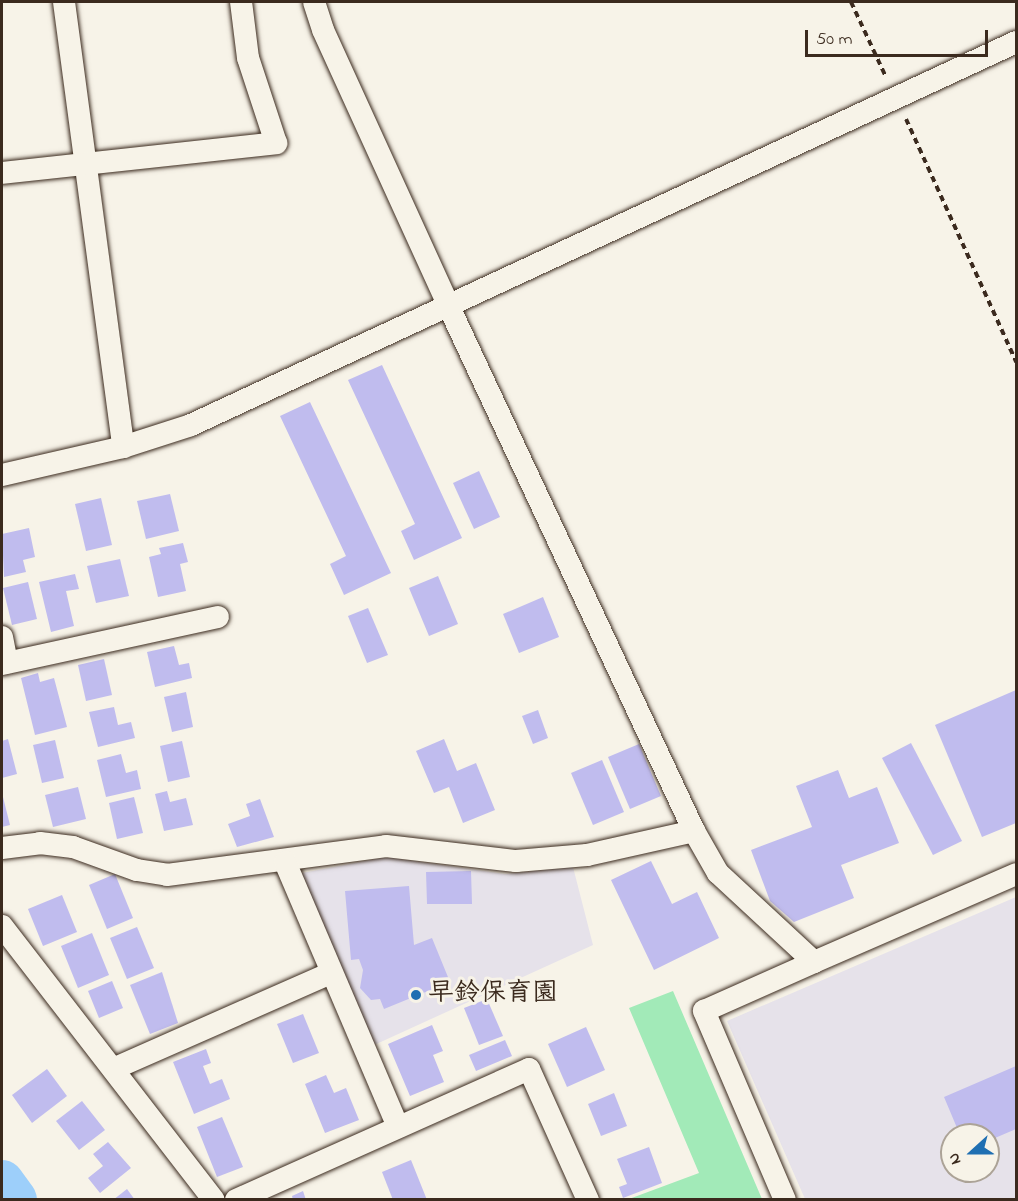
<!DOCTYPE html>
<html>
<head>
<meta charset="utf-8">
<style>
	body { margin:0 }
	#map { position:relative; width:1018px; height:1201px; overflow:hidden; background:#f7f3e8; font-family:"Indie Flower","Klee One",sans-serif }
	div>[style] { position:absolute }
	.built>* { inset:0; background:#e6e2ea }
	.green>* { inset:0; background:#a2eab8 }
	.river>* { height:44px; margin:-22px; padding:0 22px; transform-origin:22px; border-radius:22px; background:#9dcffa }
	.building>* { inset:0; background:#c0bcee }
	.path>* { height:4px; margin-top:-2px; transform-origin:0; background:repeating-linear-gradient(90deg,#3b2a1e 0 6px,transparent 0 10.5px) }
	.roads { filter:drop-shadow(0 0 2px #3b2a1e) drop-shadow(0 0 2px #3b2a1e) }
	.minor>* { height:22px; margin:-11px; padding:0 11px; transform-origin:11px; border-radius:11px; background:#f7f3e8 }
	.dots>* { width:16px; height:16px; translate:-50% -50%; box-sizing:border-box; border:3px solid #f7f3e8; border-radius:50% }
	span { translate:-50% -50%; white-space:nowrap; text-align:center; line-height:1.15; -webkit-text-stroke:6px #f7f3e8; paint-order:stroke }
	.poi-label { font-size:26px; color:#3b2a1e; font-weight:700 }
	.left { translate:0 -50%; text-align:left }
	.frame { position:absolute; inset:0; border:3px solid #3b2a1e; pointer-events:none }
	.north { position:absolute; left:940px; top:1123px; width:60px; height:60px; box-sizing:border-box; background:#f7f3e8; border:2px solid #aca397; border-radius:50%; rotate:249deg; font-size:16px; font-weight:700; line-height:24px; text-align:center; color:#3b2a1e }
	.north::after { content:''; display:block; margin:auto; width:21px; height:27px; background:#1f6fb2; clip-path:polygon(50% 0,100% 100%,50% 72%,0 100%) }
	.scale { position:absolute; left:805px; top:30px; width:183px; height:27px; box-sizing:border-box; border:3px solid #3b2a1e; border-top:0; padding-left:8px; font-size:18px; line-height:21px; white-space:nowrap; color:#3b2a1e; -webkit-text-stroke:4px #f7f3e8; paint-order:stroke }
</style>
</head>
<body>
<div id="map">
	<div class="built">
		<i style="clip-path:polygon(386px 857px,505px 874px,573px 867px,593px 945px,372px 1046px,297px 874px)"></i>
		<i style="clip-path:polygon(evenodd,1016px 897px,1016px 1199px,805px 1199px,727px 1021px,1016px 897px,952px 1135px,988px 1135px,988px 1171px,952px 1171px,952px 1135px)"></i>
	</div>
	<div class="green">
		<i style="clip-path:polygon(673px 991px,762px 1199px,629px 1199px,699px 1173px,629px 1008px)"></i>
	</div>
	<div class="river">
		<i style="left:2px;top:1182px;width:22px;rotate:54deg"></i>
	</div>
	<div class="building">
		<i style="clip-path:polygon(382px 365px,462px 538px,414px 560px,401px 531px,415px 524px,348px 380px)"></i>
		<i style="clip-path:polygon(310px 402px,391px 573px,344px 595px,330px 564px,346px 556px,280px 416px)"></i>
		<i style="clip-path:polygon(479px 471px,500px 517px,474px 529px,453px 483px)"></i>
		<i style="clip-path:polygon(170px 494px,179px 531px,146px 539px,137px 501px)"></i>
		<i style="clip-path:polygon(101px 498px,112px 545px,86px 551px,75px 504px)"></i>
		<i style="clip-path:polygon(29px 528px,35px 557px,23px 560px,26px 572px,4px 577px,2px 534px)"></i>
		<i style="clip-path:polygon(183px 543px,188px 562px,180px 564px,186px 591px,158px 597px,149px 557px,161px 554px,159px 548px)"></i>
		<i style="clip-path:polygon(120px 559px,129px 596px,96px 603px,87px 566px)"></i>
		<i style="clip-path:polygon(75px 574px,79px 589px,66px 591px,74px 626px,51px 632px,39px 582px)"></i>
		<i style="clip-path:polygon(438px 576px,458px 624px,429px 636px,409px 588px)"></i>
		<i style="clip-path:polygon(28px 582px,37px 619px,12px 625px,3px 588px)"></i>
		<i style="clip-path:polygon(543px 597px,559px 637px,519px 653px,503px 614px)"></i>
		<i style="clip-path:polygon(368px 608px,388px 655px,367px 663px,348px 616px)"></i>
		<i style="clip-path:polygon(174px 646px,179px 665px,189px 663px,192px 678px,155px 687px,147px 652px)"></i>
		<i style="clip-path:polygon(104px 659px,112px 695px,86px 701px,78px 665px)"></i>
		<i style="clip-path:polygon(38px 673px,40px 682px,54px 678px,67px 727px,35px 735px,21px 678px)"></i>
		<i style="clip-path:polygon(1016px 690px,1016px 823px,982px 837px,935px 725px)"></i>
		<i style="clip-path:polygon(186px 692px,193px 727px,172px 732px,164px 697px)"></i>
		<i style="clip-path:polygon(114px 707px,118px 725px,131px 722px,135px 738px,98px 747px,89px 712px)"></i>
		<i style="clip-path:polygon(538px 710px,548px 738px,533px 744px,522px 716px)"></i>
		<i style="clip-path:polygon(8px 739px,17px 774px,2px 778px,2px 741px)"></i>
		<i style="clip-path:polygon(444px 739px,457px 771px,476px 763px,495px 810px,463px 823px,449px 787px,434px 793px,416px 751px)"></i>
		<i style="clip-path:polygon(55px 740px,64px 778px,42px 783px,33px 745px)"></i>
		<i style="clip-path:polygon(182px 741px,190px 777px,168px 782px,160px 746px)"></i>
		<i style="clip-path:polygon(911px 743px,962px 841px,933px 855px,882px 758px)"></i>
		<i style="clip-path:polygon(639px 744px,661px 796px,630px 809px,608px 757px)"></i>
		<i style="clip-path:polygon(121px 754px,126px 773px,137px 770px,141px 789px,106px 797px,97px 760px)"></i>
		<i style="clip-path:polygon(602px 760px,624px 812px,593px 825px,571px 773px)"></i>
		<i style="clip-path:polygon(838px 770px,849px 798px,877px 787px,899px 843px,841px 865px,854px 898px,794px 922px,770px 901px,751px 850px,812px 827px,796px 786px)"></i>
		<i style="clip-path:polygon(78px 787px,86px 819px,53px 827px,45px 795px)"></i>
		<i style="clip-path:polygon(167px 791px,170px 802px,186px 798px,193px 825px,164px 831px,155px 794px)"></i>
		<i style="clip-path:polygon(2px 793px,10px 825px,2px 827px)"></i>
		<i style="clip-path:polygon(134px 797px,143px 833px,117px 839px,109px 803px)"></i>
		<i style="clip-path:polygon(260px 799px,274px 837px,237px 847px,228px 824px,250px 816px,246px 804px)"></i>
		<i style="clip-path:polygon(651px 861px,672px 904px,697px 892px,719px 938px,654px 970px,611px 880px)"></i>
		<i style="clip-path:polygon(471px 871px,472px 904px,427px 904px,426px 872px)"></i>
		<i style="clip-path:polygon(115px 874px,133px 918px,107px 929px,89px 885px)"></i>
		<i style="clip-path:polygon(409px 886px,414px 945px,432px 938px,450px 982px,384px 1009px,380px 999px,371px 1000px,360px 988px,363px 970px,359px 959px,351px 960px,345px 891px)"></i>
		<i style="clip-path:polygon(62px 895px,77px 932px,43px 946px,28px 909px)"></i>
		<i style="clip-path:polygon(137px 927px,154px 968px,127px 979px,110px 938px)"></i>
		<i style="clip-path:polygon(92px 933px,109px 975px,78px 988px,61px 946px)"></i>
		<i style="clip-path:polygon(162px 972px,178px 1023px,150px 1034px,130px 985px)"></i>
		<i style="clip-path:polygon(112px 981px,123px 1008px,99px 1018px,88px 991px)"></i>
		<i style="clip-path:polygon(487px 999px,503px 1036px,479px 1045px,464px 1008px)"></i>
		<i style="clip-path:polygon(303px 1014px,319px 1053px,293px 1063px,277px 1024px)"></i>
		<i style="clip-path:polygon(432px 1025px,443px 1051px,433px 1055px,444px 1082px,410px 1096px,388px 1044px)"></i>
		<i style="clip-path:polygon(586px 1027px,605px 1070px,567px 1087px,548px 1044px)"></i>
		<i style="clip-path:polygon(505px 1040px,512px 1056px,476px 1071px,469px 1055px)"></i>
		<i style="clip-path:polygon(206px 1049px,211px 1063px,203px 1066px,210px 1084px,222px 1079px,230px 1099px,194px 1114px,173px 1062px)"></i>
		<i style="clip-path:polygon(1016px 1066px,1016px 1129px,988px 1141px,988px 1135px,960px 1135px,944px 1097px)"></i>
		<i style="clip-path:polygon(47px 1069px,67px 1096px,32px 1123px,12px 1095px)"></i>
		<i style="clip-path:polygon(326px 1075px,334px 1093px,346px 1088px,359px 1120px,325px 1133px,305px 1084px)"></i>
		<i style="clip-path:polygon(614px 1093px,627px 1126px,601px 1136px,588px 1104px)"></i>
		<i style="clip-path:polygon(82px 1101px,105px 1130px,79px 1150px,56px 1121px)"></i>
		<i style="clip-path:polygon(222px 1117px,243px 1167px,217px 1177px,197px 1127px)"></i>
		<i style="clip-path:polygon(108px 1142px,131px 1168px,100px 1193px,88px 1178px,103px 1166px,93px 1154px)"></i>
		<i style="clip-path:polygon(649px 1147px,662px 1183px,623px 1198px,619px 1187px,627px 1184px,617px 1159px)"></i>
		<i style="clip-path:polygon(411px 1160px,427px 1200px,393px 1200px,382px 1172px)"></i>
		<i style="clip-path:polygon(127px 1189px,135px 1200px,113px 1200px)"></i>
		<i style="clip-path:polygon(303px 1191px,306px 1200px,293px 1200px,292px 1196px)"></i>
	</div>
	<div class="path">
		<i style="left:851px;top:2px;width:83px;rotate:65deg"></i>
		<i style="left:906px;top:119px;width:267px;rotate:65.6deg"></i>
	</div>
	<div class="roads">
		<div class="minor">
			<i style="left:64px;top:2px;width:449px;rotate:82.4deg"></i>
			<i style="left:314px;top:2px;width:29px;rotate:72deg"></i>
			<i style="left:323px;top:30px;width:304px;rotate:65.5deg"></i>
			<i style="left:449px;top:307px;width:578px;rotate:64.94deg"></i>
			<i style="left:694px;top:831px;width:48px;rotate:60.3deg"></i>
			<i style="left:718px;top:873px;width:131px;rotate:42.8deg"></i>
			<i style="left:814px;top:962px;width:220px;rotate:-23.5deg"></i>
			<i style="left:2px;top:173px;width:276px;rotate:-6.2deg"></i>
			<i style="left:276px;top:143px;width:89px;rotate:-108.2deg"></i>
			<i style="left:248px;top:58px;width:56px;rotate:-97.1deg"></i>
			<i style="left:2px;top:475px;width:124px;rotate:-13deg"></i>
			<i style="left:123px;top:447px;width:71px;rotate:-17.9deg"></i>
			<i style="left:191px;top:425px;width:910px;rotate:-24.9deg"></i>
			<i style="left:2px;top:637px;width:26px;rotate:79deg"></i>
			<i style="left:2px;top:664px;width:221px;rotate:-12.3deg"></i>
			<i style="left:2px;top:848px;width:38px;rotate:-7deg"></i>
			<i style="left:40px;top:843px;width:33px;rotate:7deg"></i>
			<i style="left:73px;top:847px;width:68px;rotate:19.8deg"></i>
			<i style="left:137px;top:870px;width:30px;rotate:9deg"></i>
			<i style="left:167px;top:875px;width:221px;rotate:-7.5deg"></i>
			<i style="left:386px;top:846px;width:131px;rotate:6.6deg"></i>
			<i style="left:516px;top:861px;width:71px;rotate:-4.8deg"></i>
			<i style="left:587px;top:855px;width:110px;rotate:-12.6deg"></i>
			<i style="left:285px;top:862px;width:288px;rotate:66.9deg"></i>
			<i style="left:2px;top:926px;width:346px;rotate:52.3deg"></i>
			<i style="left:113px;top:1069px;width:238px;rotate:-23.8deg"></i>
			<i style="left:236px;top:1200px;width:321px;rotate:-24.1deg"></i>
			<i style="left:529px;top:1069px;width:144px;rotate:65.8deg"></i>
			<i style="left:785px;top:1200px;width:206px;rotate:-113.2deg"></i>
			<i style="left:704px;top:1011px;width:120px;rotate:-24deg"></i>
		</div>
	</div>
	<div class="dots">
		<i style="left:416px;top:995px;background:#1f6fb2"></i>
	</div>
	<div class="poi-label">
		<span class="left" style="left:428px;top:995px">早鈴保育園</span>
	</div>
	<div class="frame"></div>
	<div class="north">N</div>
	<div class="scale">50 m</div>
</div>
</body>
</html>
